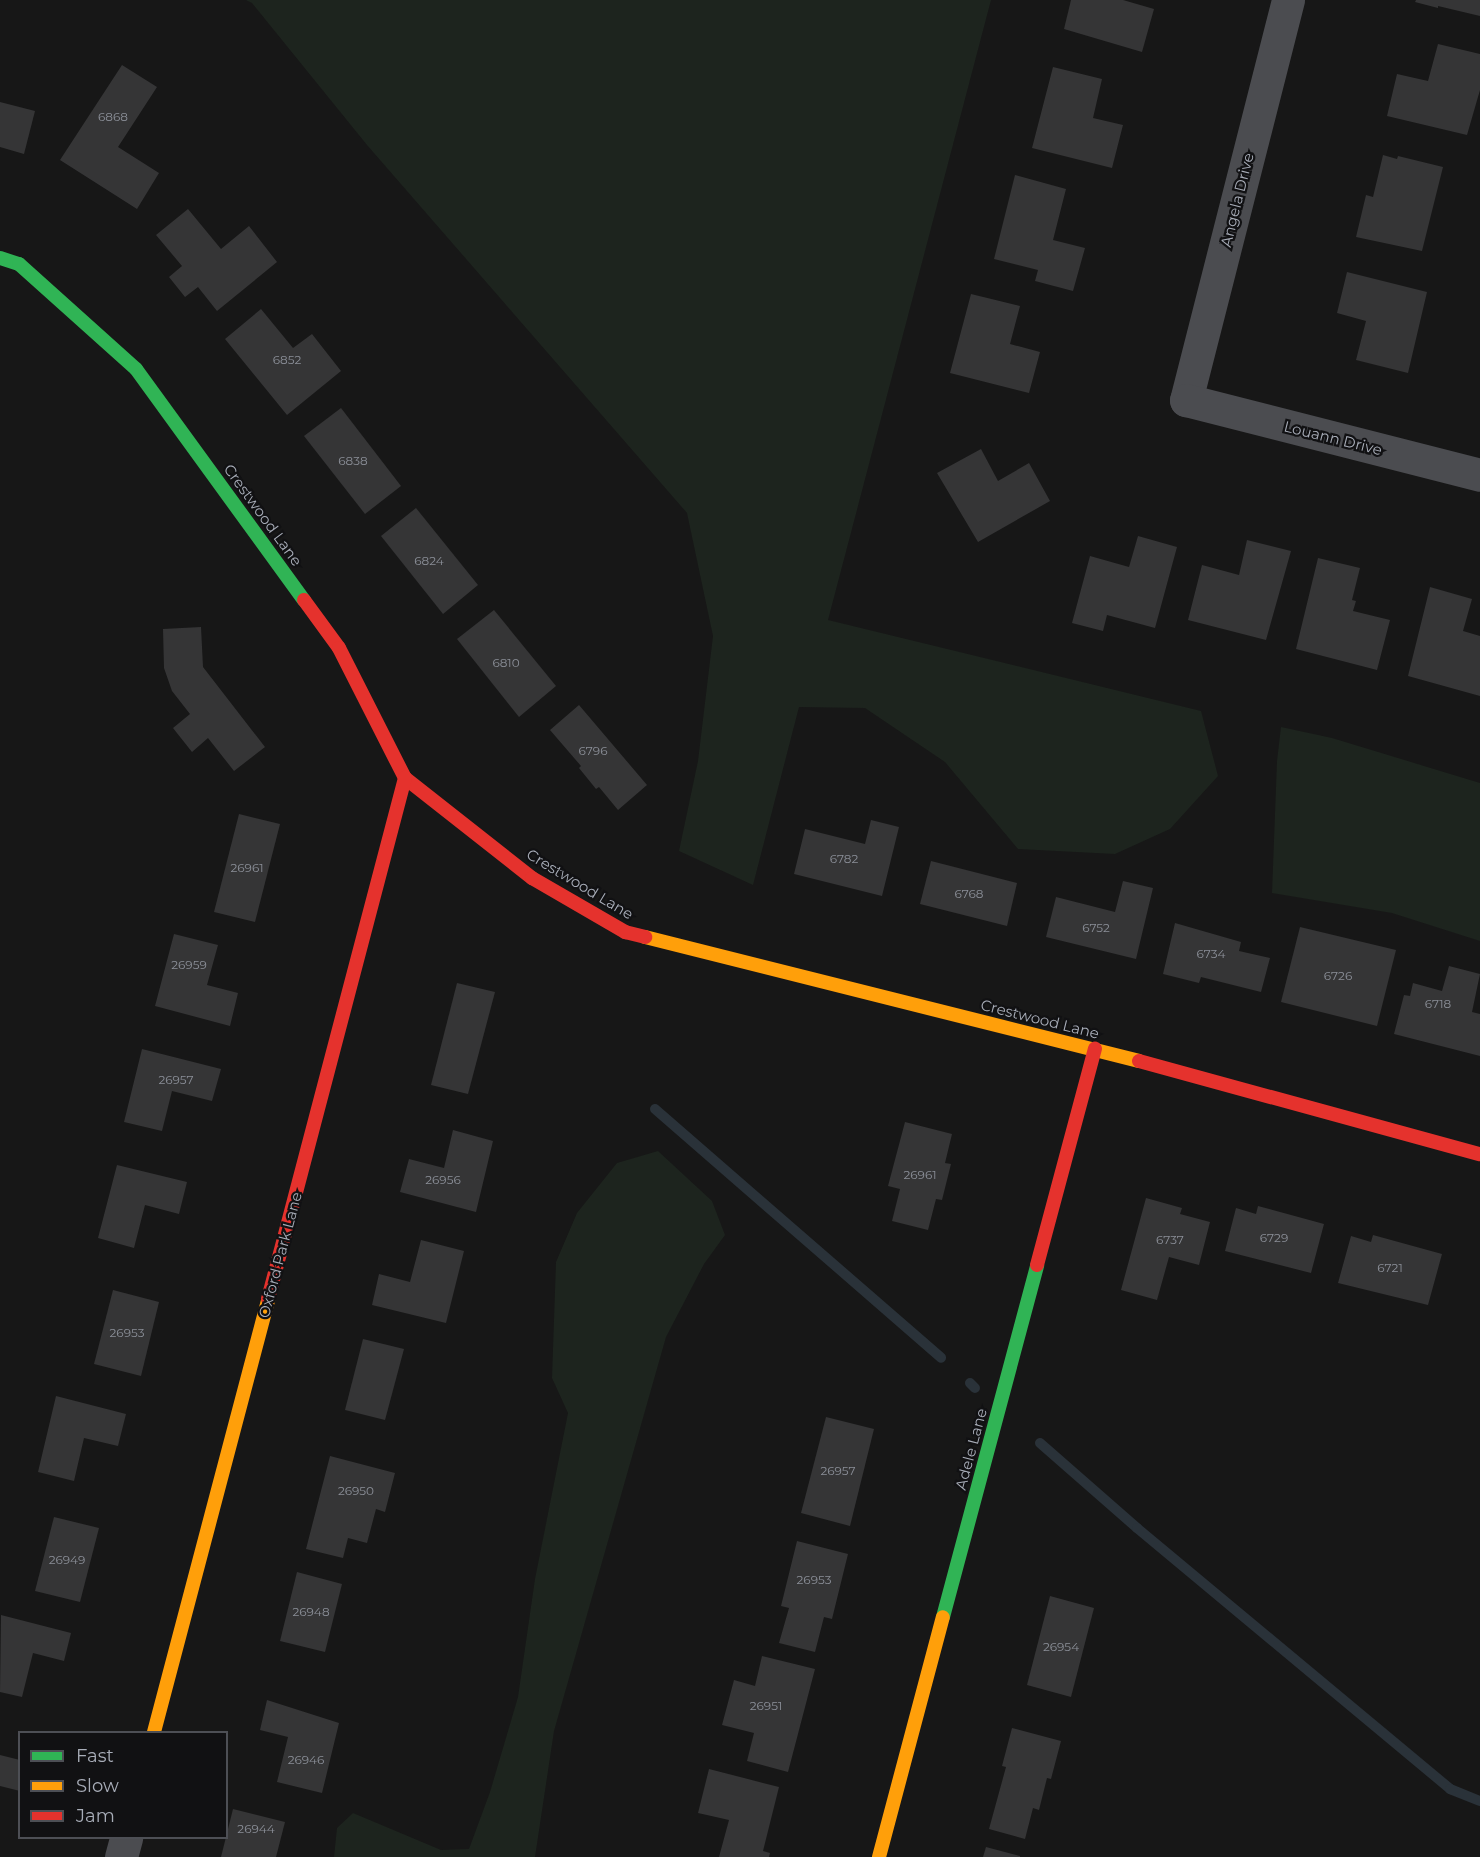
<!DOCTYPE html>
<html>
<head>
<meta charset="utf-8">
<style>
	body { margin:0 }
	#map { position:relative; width:1480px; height:1857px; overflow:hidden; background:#171717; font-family:Montserrat,sans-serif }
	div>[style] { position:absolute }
	.green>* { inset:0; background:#1d241e }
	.stream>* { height:10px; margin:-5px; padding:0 5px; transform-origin:5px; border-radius:5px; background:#2a3239 }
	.building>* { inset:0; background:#353536 }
	.street>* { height:33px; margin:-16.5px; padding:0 16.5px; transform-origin:16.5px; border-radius:16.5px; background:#4b4c50 }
	.fast>* { height:14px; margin:-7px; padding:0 7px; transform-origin:7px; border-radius:7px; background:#30b455 }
	.slow>* { height:14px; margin:-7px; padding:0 7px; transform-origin:7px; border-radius:7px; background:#ff9f0a }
	.jam>* { height:14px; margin:-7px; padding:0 7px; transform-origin:7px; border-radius:7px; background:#e5322d }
	span { translate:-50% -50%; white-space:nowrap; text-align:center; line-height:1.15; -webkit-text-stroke:4.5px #111113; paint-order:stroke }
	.number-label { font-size:12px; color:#8b8f98 }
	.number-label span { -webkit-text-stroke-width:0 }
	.street-label { font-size:15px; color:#a8adb8 }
	.legend { position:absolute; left:18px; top:1731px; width:210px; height:108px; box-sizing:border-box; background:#111113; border:2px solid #4d4f55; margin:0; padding:8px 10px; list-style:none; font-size:18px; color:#a8adb8 }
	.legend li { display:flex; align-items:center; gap:12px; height:30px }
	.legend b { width:30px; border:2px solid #4d4f55 }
</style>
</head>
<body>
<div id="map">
	<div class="green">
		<i style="clip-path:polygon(246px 0,991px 0,828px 620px,1201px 711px,1218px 776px,1170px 829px,1115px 854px,1018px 849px,945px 762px,865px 708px,799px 707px,753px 885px,679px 851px,698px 761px,713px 636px,687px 513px,367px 145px,252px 3px)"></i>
		<i style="clip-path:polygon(1281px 727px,1332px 738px,1480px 783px,1480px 941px,1392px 913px,1272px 893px,1277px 761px)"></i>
		<i style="clip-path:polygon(658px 1151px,712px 1201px,725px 1235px,704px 1264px,666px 1337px,554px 1731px,535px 1857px,334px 1857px,337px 1828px,353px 1813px,441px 1850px,469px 1849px,490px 1792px,518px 1697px,535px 1579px,568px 1413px,552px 1378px,556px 1262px,577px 1213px,617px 1163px)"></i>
	</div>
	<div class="stream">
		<i style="left:655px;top:1109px;width:379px;rotate:41deg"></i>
		<i style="left:970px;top:1383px;width:7px;rotate:45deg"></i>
		<i style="left:1040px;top:1443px;width:129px;rotate:41.2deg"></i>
		<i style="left:1137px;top:1528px;width:408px;rotate:39.8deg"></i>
		<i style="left:1450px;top:1789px;width:32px;rotate:22deg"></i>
	</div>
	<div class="building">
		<i style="clip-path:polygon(1071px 0,1123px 0,1154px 9px,1142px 52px,1064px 29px)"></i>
		<i style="clip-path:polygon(1416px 0,1480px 0,1480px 16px,1438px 6px,1438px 8px,1415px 2px)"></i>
		<i style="clip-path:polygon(1438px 44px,1480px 54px,1480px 90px,1467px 135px,1387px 116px,1397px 74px,1428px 81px)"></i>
		<i style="clip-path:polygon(122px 65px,157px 87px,118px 147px,159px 173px,137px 209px,60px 160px)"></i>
		<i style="clip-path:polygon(1053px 67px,1102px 79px,1093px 118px,1123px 125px,1112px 168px,1032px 148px)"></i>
		<i style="clip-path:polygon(0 102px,35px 111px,24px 154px,0 147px)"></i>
		<i style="clip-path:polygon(1383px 155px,1397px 159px,1398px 156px,1443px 167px,1422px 251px,1356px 237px,1366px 195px,1373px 197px)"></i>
		<i style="clip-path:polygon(1015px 175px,1066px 189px,1053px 240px,1085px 248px,1073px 291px,1035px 281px,1038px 270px,994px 259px)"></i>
		<i style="clip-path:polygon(188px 209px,221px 249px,249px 226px,277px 262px,217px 311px,198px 287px,185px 297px,169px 277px,182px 266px,156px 235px)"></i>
		<i style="clip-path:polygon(1347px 272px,1427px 292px,1408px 373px,1356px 360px,1366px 321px,1337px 313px)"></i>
		<i style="clip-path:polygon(971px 294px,1020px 306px,1010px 344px,1040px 352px,1029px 393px,950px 373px)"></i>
		<i style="clip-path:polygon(261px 309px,293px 348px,312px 334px,341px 371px,287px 415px,225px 339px)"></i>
		<i style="clip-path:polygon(341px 408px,401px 486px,365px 514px,304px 436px)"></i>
		<i style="clip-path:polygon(981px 449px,998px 481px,1029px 463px,1050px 501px,978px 542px,937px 473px)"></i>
		<i style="clip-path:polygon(416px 508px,478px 585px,443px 614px,381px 536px)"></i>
		<i style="clip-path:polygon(1138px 536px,1177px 547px,1155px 628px,1107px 615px,1103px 631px,1072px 623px,1090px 556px,1129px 567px)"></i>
		<i style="clip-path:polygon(1247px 540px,1291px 551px,1266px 640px,1188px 620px,1202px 565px,1239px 575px)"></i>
		<i style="clip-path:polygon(1318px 558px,1360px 568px,1352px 600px,1356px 601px,1353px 611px,1390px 620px,1377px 670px,1296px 649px)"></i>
		<i style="clip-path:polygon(1430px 587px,1472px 599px,1463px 631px,1480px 636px,1480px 696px,1408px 676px)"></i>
		<i style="clip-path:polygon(494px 610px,556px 686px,519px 717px,457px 639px)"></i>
		<i style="clip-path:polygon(201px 627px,203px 667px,265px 747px,234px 771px,208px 738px,192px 752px,173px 728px,190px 714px,172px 691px,164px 668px,163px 629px)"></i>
		<i style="clip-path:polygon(579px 705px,647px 785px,618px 810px,599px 787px,596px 789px,579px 768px,581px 766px,550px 730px)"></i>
		<i style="clip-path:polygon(239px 814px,280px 824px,255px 922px,214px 912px)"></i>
		<i style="clip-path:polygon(871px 820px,899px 827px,882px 896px,794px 874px,805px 829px,865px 844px)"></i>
		<i style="clip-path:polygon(931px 861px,1017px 883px,1007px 926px,920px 904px)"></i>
		<i style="clip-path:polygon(1123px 881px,1153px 888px,1136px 959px,1046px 937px,1056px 897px,1115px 912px)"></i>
		<i style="clip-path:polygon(1175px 923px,1241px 942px,1239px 951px,1270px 958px,1261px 992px,1201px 977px,1199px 983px,1163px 974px)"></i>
		<i style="clip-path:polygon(1300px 927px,1396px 950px,1377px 1026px,1281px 1002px)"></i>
		<i style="clip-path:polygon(174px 934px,218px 945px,207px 985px,238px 993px,230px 1026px,155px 1006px)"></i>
		<i style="clip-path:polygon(1449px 966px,1480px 974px,1472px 1012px,1480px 1014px,1480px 1056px,1394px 1034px,1404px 995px,1410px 996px,1413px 983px,1442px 991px)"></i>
		<i style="clip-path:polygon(457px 983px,495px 992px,468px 1094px,431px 1085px)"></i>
		<i style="clip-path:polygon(142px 1049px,221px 1069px,212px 1101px,172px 1091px,162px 1131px,124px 1122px)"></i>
		<i style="clip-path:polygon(905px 1122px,952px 1134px,945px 1163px,951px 1164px,942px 1200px,936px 1199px,928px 1230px,892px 1221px,900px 1189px,888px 1186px)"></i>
		<i style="clip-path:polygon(453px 1130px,493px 1141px,476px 1212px,400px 1192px,409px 1159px,444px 1168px)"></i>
		<i style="clip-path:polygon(117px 1165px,187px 1182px,179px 1214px,145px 1205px,134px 1248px,98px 1238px)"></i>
		<i style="clip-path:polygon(1146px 1198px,1182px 1208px,1180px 1214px,1210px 1222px,1199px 1265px,1169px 1257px,1157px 1300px,1121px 1290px)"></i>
		<i style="clip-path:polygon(1258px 1206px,1324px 1224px,1311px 1273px,1225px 1251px,1236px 1208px,1256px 1214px)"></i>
		<i style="clip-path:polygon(1373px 1235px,1442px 1254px,1428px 1305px,1338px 1283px,1351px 1236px,1371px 1242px)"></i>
		<i style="clip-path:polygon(421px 1240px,464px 1251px,446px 1323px,372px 1305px,379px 1274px,410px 1282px)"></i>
		<i style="clip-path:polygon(113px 1290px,159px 1302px,141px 1376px,94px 1364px)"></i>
		<i style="clip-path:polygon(363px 1339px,404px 1349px,385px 1420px,345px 1410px)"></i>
		<i style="clip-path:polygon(56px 1396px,126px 1414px,118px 1446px,84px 1438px,74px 1481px,38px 1472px)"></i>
		<i style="clip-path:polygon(826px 1417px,874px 1429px,850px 1526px,801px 1513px)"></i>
		<i style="clip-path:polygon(330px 1456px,395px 1473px,385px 1512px,376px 1509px,367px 1543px,348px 1538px,343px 1558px,306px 1549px)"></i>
		<i style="clip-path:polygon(54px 1517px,99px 1528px,80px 1602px,35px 1591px)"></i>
		<i style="clip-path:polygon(797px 1541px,848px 1554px,832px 1619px,824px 1617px,815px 1652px,779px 1643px,789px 1608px,781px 1606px)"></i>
		<i style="clip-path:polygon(297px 1572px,342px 1584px,325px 1652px,280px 1641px)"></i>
		<i style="clip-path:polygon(1050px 1596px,1094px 1608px,1071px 1697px,1027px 1685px)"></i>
		<i style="clip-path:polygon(1px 1615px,71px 1633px,64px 1661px,33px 1653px,22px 1697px,0 1692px)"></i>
		<i style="clip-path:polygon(762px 1656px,815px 1669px,788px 1772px,747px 1761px,754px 1733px,722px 1725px,734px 1680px,755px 1686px)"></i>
		<i style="clip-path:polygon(267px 1700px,339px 1723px,322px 1793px,277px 1782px,288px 1737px,260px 1730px)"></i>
		<i style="clip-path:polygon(1012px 1728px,1061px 1741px,1051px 1779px,1047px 1778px,1039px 1810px,1033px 1808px,1025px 1839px,989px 1829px,1006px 1767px,1002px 1766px)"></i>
		<i style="clip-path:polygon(0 1755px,20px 1760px,20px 1791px,0 1786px)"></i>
		<i style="clip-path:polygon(709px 1769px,779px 1787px,763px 1851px,770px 1853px,769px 1857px,719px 1857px,729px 1820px,698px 1813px)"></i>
		<i style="clip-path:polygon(233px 1809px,285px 1822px,276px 1857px,221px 1857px)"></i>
		<i style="clip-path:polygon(986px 1847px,1020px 1856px,1020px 1857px,983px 1857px)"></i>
	</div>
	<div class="street">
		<i style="left:1288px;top:0;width:413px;rotate:104.3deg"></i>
		<i style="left:1186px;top:400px;width:303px;rotate:14.3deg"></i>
		<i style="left:121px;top:1857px;width:20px;rotate:-75deg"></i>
	</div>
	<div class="fast">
		<i style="left:0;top:258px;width:20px;rotate:18deg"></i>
		<i style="left:19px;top:264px;width:157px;rotate:41.9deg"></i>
		<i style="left:136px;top:369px;width:286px;rotate:54deg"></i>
		<i style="left:943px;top:1617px;width:364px;rotate:-75deg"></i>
	</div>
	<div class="slow">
		<i style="left:645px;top:937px;width:509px;rotate:14.09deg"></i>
		<i style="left:154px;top:1732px;width:448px;rotate:-75.2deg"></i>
		<i style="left:879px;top:1857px;width:248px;rotate:-75.1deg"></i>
	</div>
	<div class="jam">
		<i style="left:304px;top:600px;width:59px;rotate:53.9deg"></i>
		<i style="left:339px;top:648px;width:146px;rotate:63.1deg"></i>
		<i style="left:405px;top:778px;width:162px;rotate:38.2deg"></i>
		<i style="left:532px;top:878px;width:108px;rotate:30.1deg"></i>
		<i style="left:625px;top:932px;width:21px;rotate:14deg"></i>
		<i style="left:1139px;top:1061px;width:353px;rotate:15.3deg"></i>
		<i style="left:1037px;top:1265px;width:224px;rotate:-75deg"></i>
		<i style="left:268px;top:1299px;width:539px;rotate:-75.27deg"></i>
	</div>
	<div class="number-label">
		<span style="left:113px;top:117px">6868</span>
		<span style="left:287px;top:360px">6852</span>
		<span style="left:353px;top:461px">6838</span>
		<span style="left:429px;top:561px">6824</span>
		<span style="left:506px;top:663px">6810</span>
		<span style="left:593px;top:751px">6796</span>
		<span style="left:844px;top:859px">6782</span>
		<span style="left:247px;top:868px">26961</span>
		<span style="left:969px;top:894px">6768</span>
		<span style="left:1096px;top:928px">6752</span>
		<span style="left:1211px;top:954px">6734</span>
		<span style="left:189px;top:965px">26959</span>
		<span style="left:1338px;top:976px">6726</span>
		<span style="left:1438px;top:1004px">6718</span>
		<span style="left:176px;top:1080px">26957</span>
		<span style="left:920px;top:1175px">26961</span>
		<span style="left:443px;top:1180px">26956</span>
		<span style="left:1274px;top:1238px">6729</span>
		<span style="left:1170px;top:1240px">6737</span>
		<span style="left:1390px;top:1268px">6721</span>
		<span style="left:127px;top:1333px">26953</span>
		<span style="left:838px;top:1471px">26957</span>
		<span style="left:356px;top:1491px">26950</span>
		<span style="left:67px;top:1560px">26949</span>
		<span style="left:814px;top:1580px">26953</span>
		<span style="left:311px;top:1612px">26948</span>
		<span style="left:1061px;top:1647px">26954</span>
		<span style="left:766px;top:1706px">26951</span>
		<span style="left:306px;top:1760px">26946</span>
		<span style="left:256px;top:1829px">26944</span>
	</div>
	<div class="street-label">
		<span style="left:1237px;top:200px;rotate:-76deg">Angela Drive</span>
		<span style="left:1333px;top:438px;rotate:14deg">Louann Drive</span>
		<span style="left:263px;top:515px;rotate:54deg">Crestwood Lane</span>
		<span style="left:580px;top:884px;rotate:31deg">Crestwood Lane</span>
		<span style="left:1040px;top:1019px;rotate:14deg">Crestwood Lane</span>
		<span style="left:280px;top:1255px;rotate:-75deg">Oxford Park Lane</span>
		<span style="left:971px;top:1449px;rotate:-75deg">Adele Lane</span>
	</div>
	<ul class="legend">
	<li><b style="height:8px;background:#30b455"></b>Fast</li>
	<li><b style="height:8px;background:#ff9f0a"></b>Slow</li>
	<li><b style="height:8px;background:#e5322d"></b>Jam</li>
	</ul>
</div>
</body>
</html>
